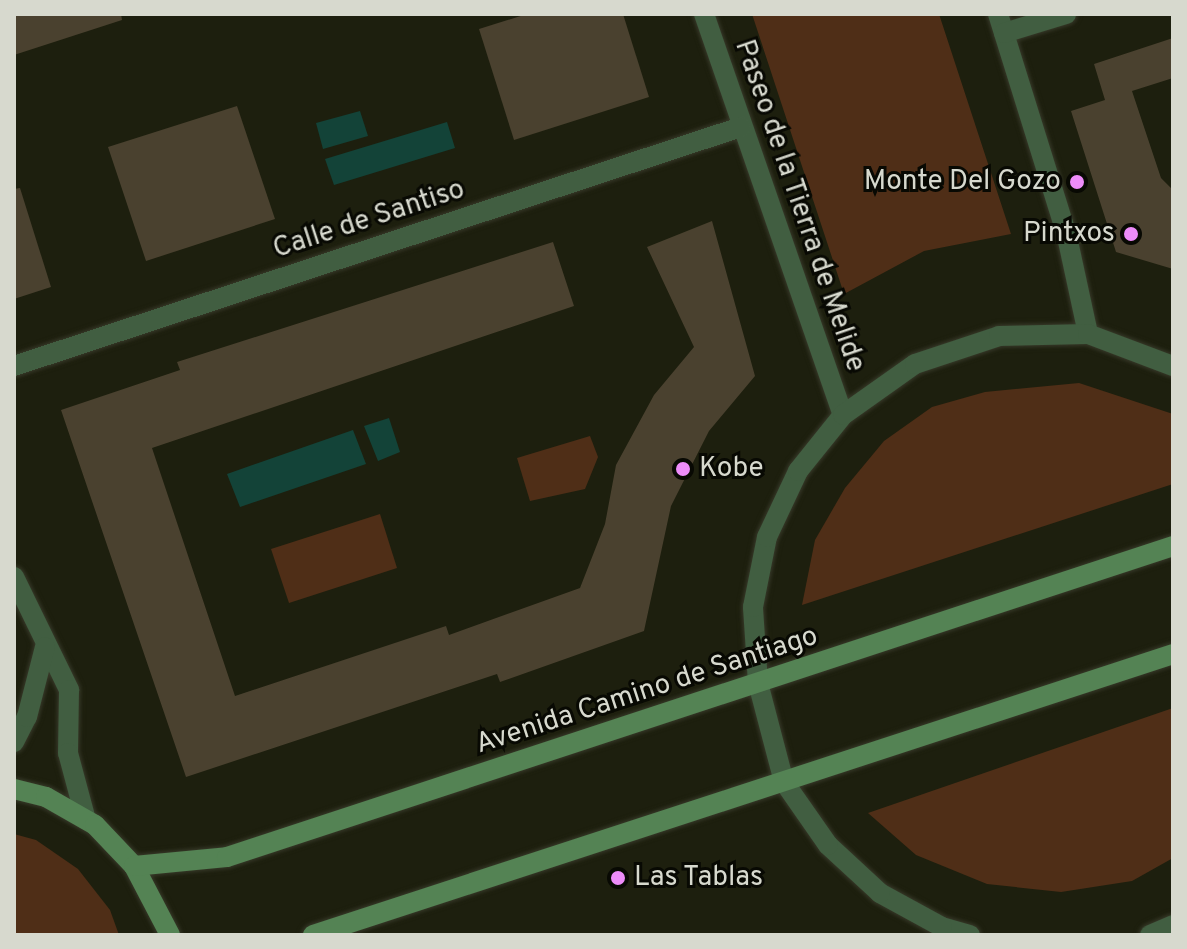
<!DOCTYPE html>
<html>
<head>
<meta charset="utf-8">
<style>
	body { margin:0 }
	#map { position:relative; width:1187px; height:949px; overflow:hidden; background:#1d1f0e; font-family:Overpass,sans-serif }
	div>[style] { position:absolute }
	.green>* { inset:0; background:#4f2e17 }
	.water>* { inset:0; background:#134338 }
	.building>* { inset:0; background:#4a412f }
	.roads { filter:drop-shadow(0 0 2px #373929) drop-shadow(0 0 2px #373929) }
	.street>* { height:20px; margin:-10px; padding:0 10px; transform-origin:10px; border-radius:10px; background:#415e41 }
	.secondary>* { height:20px; margin:-10px; padding:0 10px; transform-origin:10px; border-radius:10px; background:#548354 }
	.dots>* { width:22px; height:22px; translate:-50% -50%; box-sizing:border-box; border:4px solid #080903; border-radius:50% }
	span { translate:-50% -50%; white-space:nowrap; text-align:center; line-height:1.15; -webkit-text-stroke:6px #080903; paint-order:stroke }
	.poi-label { font-size:28px; color:#d7d9ce }
	.right { translate:-100% -50%; text-align:right }
	.left { translate:0 -50%; text-align:left }
	.street-label { font-size:28px; color:#d7d9ce }
	.frame { position:absolute; inset:0; border:16px solid #d7d9ce; pointer-events:none }
</style>
</head>
<body>
<div id="map">
	<div class="green">
		<i style="clip-path:polygon(752px 14px,939px 14px,1011px 234px,924px 251px,844px 294px)"></i>
		<i style="clip-path:polygon(1079px 383px,1173px 414px,1173px 484px,802px 605px,815px 540px,845px 488px,884px 441px,932px 407px,985px 392px)"></i>
		<i style="clip-path:polygon(590px 436px,598px 457px,585px 489px,530px 501px,517px 458px)"></i>
		<i style="clip-path:polygon(380px 514px,397px 568px,289px 603px,271px 549px)"></i>
		<i style="clip-path:polygon(1173px 708px,1173px 858px,1132px 881px,1061px 892px,987px 884px,916px 855px,868px 813px)"></i>
		<i style="clip-path:polygon(14px 834px,36px 840px,78px 869px,110px 910px,119px 935px,14px 935px)"></i>
	</div>
	<div class="water">
		<i style="clip-path:polygon(360px 111px,368px 136px,323px 149px,316px 123px)"></i>
		<i style="clip-path:polygon(447px 122px,455px 148px,334px 185px,325px 159px)"></i>
		<i style="clip-path:polygon(389px 418px,400px 452px,378px 461px,364px 426px)"></i>
		<i style="clip-path:polygon(353px 430px,366px 464px,240px 507px,227px 474px)"></i>
	</div>
	<div class="building">
		<i style="clip-path:polygon(14px 14px,121px 14px,122px 20px,14px 55px)"></i>
		<i style="clip-path:polygon(527px 14px,623px 14px,649px 97px,514px 140px,479px 29px)"></i>
		<i style="clip-path:polygon(1173px 38px,1173px 78px,1132px 91px,1161px 178px,1173px 190px,1173px 269px,1116px 252px,1071px 111px,1105px 100px,1094px 64px)"></i>
		<i style="clip-path:polygon(237px 106px,275px 219px,146px 261px,108px 147px)"></i>
		<i style="clip-path:polygon(20px 188px,51px 287px,14px 299px,14px 189px)"></i>
		<i style="clip-path:polygon(712px 221px,755px 376px,709px 431px,671px 506px,644px 631px,500px 682px,497px 674px,186px 777px,61px 410px,180px 370px,177px 362px,553px 242px,574px 306px,152px 448px,235px 696px,446px 626px,449px 635px,580px 588px,605px 524px,616px 465px,654px 395px,694px 347px,647px 247px)"></i>
	</div>
	<div class="roads">
		<div class="street">
			<i style="left:704px;top:14px;width:424px;rotate:70.9deg"></i>
			<i style="left:998px;top:14px;width:228px;rotate:72.7deg"></i>
			<i style="left:1066px;top:232px;width:104px;rotate:77.8deg"></i>
			<i style="left:1004px;top:33px;width:65px;rotate:-17deg"></i>
			<i style="left:14px;top:366px;width:765px;rotate:-18.2deg"></i>
			<i style="left:14px;top:577px;width:126px;rotate:64deg"></i>
			<i style="left:69px;top:690px;width:63px;rotate:90.9deg"></i>
			<i style="left:68px;top:753px;width:69px;rotate:75deg"></i>
			<i style="left:14px;top:742px;width:28px;rotate:-63deg"></i>
			<i style="left:27px;top:717px;width:72px;rotate:-75.6deg"></i>
			<i style="left:970px;top:935px;width:29px;rotate:-164deg"></i>
			<i style="left:942px;top:927px;width:71px;rotate:-151.3deg"></i>
			<i style="left:880px;top:893px;width:71px;rotate:-137.3deg"></i>
			<i style="left:828px;top:845px;width:77px;rotate:-124.9deg"></i>
			<i style="left:784px;top:782px;width:102px;rotate:-104.7deg"></i>
			<i style="left:758px;top:683px;width:76px;rotate:-93.8deg"></i>
			<i style="left:753px;top:607px;width:71px;rotate:-78.7deg"></i>
			<i style="left:767px;top:537px;width:73px;rotate:-64.8deg"></i>
			<i style="left:798px;top:471px;width:72px;rotate:-51.2deg"></i>
			<i style="left:843px;top:415px;width:88px;rotate:-35.3deg"></i>
			<i style="left:915px;top:364px;width:89px;rotate:-18.4deg"></i>
			<i style="left:999px;top:336px;width:89px;rotate:-1.3deg"></i>
			<i style="left:1088px;top:334px;width:91px;rotate:20.6deg"></i>
			<i style="left:1150px;top:935px;width:25px;rotate:-23deg"></i>
		</div>
		<div class="secondary">
			<i style="left:14px;top:789px;width:33px;rotate:14deg"></i>
			<i style="left:46px;top:797px;width:56px;rotate:29.7deg"></i>
			<i style="left:95px;top:825px;width:57px;rotate:46.4deg"></i>
			<i style="left:134px;top:866px;width:78px;rotate:62.4deg"></i>
			<i style="left:134px;top:866px;width:93px;rotate:-5.5deg"></i>
			<i style="left:227px;top:857px;width:996px;rotate:-18.2deg"></i>
			<i style="left:313px;top:935px;width:905px;rotate:-18.09deg"></i>
		</div>
	</div>
	<div class="dots">
		<i style="left:1077px;top:182px;background:#ed8cf9"></i>
		<i style="left:1131px;top:234px;background:#ed8cf9"></i>
		<i style="left:683px;top:469px;background:#ed8cf9"></i>
		<i style="left:618px;top:878px;background:#ed8cf9"></i>
	</div>
	<div class="poi-label">
		<span class="right" style="left:1061px;top:182px">Monte Del Gozo</span>
		<span class="right" style="left:1115px;top:234px">Pintxos</span>
		<span class="left" style="left:699px;top:469px">Kobe</span>
		<span class="left" style="left:634px;top:878px">Las Tablas</span>
	</div>
	<div class="street-label">
		<span style="left:799px;top:206px;rotate:71deg">Paseo de la Tierra de Melide</span>
		<span style="left:369px;top:220px;rotate:-18deg">Calle de Santiso</span>
		<span style="left:647px;top:691px;rotate:-18deg">Avenida Camino de Santiago</span>
	</div>
	<div class="frame"></div>
</div>
</body>
</html>
